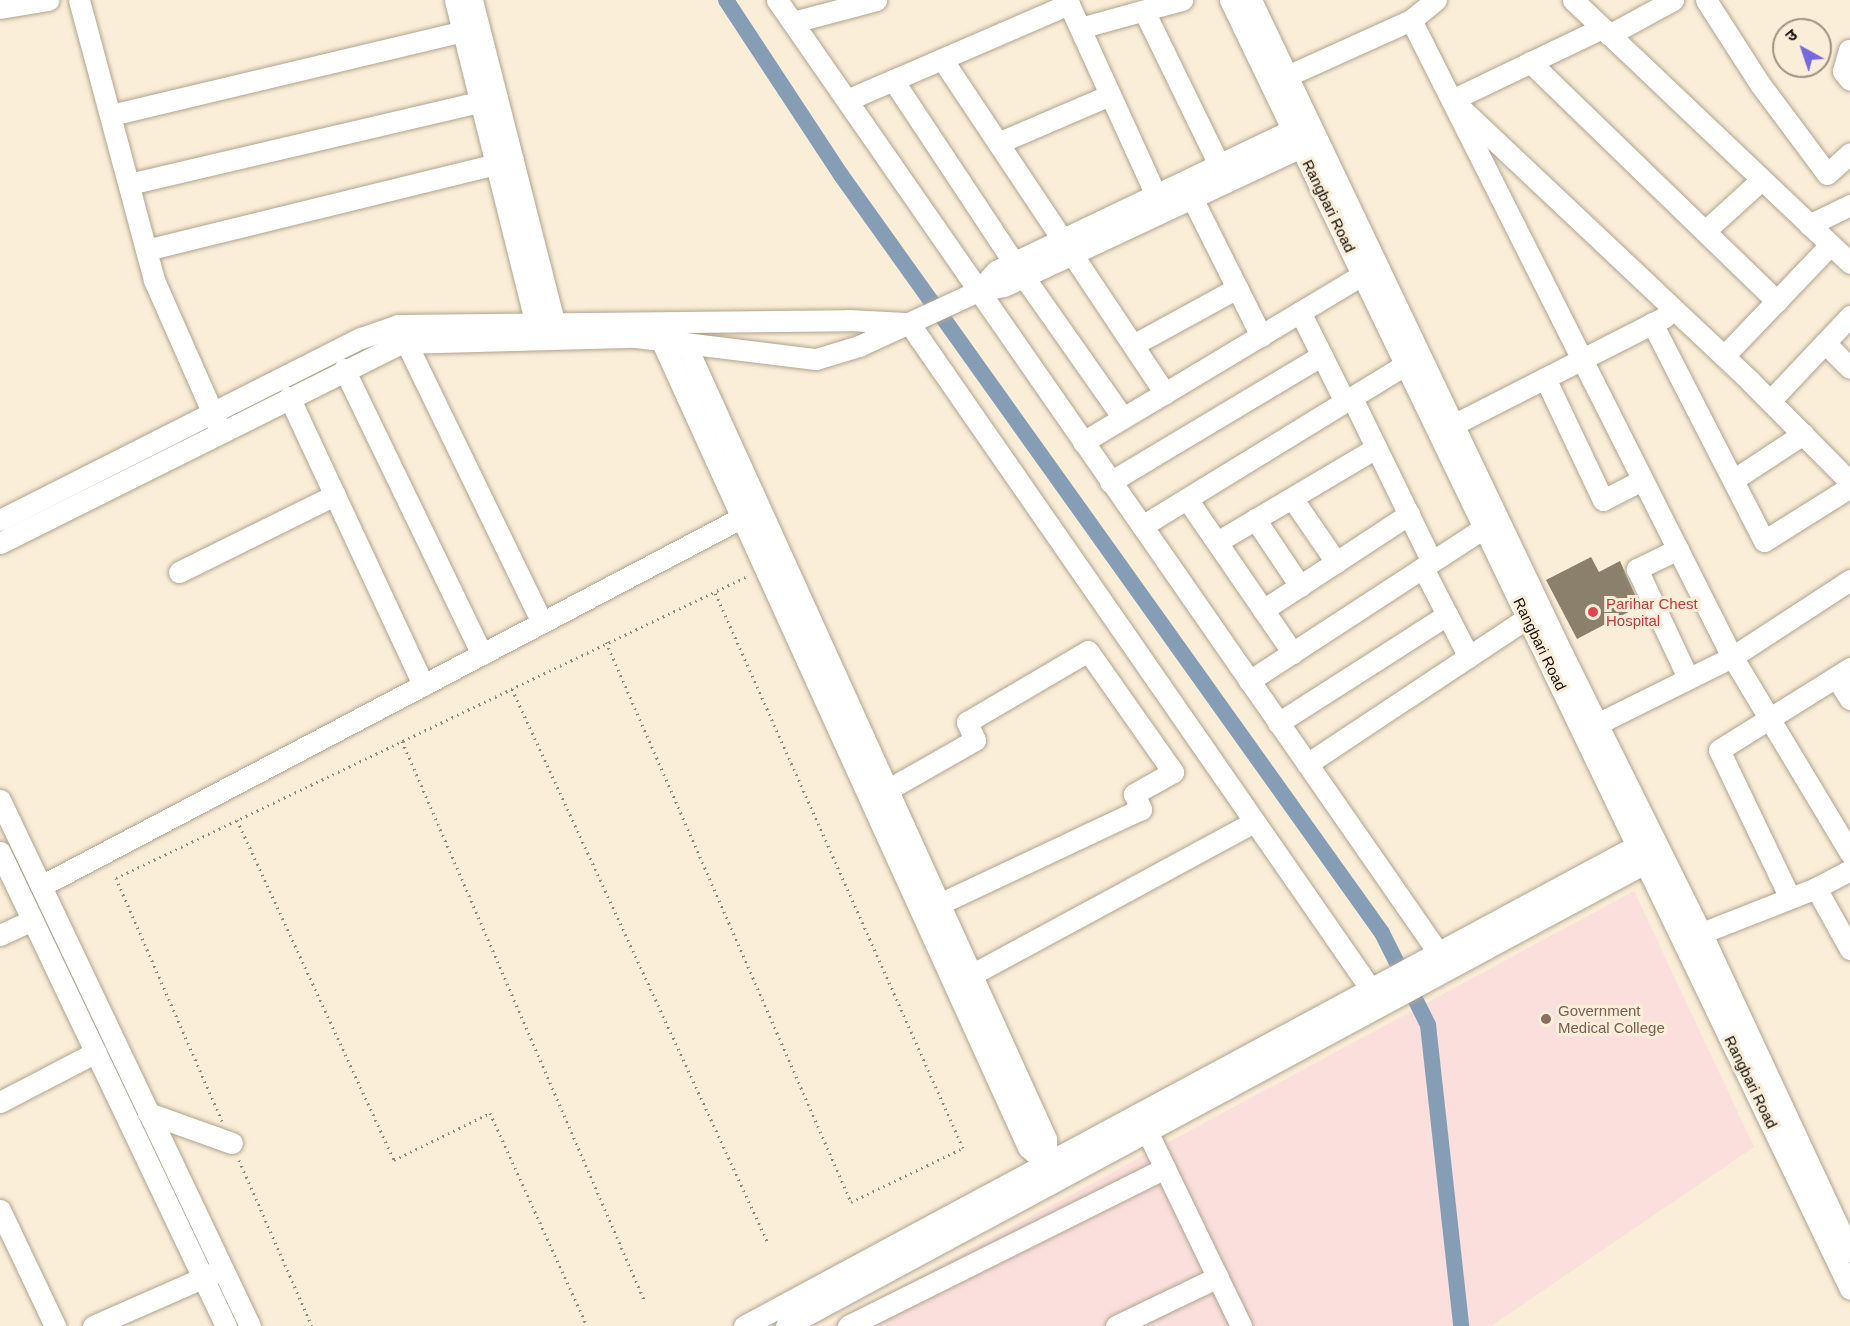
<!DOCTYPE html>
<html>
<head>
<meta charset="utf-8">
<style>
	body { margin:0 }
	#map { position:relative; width:1850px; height:1326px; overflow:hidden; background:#fbeed8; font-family:Arial,"Noto Sans Devanagari",sans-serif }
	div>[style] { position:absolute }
	.education>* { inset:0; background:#fadfdd }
	.canal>* { height:16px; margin:-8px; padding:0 8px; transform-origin:8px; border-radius:8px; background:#869db6 }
	.building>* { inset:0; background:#8b806c }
	.path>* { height:3px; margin-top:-1.5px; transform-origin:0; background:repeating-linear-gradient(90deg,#92897a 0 1.5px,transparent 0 6px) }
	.roads { filter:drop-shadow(0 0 2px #b0a48f) drop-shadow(0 0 2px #b0a48f) }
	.minor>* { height:21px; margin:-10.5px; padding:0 10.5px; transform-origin:10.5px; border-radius:10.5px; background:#fff }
	.dots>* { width:16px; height:16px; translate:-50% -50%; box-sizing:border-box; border:3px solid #fbeed8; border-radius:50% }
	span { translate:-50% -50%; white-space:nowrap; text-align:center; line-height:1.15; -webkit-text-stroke:6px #fbeed8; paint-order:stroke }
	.street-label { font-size:15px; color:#0f0b04 }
	.health-label { font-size:15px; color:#be3a42 }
	.left { translate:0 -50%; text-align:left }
	.education-label { font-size:15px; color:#785e54 }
	.north { position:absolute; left:1772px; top:18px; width:60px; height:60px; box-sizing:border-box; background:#fbeed8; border:2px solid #9d9383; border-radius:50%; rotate:320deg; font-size:16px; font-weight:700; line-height:24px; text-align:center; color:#0f0b04 }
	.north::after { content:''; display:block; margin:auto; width:21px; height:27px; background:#7669e4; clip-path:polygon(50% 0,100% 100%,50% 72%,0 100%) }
</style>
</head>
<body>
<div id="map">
	<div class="education">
		<i style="clip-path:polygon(1634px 891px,1754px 1147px,1491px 1326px,828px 1326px)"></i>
	</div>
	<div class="canal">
		<i style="left:726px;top:0;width:209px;rotate:56.7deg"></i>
		<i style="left:841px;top:175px;width:931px;rotate:54.48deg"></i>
		<i style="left:1382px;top:933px;width:103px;rotate:63.4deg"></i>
		<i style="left:1428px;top:1025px;width:303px;rotate:83.7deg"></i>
	</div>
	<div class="building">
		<i style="clip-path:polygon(1591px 557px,1599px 572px,1620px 561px,1640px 606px,1577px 639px,1546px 580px)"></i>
	</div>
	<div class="path">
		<i style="left:606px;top:642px;width:611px;rotate:66.37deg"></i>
		<i style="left:851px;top:1202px;width:124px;rotate:-25.7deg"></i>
		<i style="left:963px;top:1148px;width:611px;rotate:-114.05deg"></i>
		<i style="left:512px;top:689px;width:610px;rotate:65.2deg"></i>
		<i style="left:402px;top:741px;width:611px;rotate:66.58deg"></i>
		<i style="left:237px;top:820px;width:374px;rotate:65.2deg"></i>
		<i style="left:394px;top:1160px;width:107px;rotate:-26.1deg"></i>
		<i style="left:490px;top:1113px;width:234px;rotate:65.5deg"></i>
		<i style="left:222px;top:1121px;width:265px;rotate:-113.6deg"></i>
		<i style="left:116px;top:878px;width:700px;rotate:-25.54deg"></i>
		<i style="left:239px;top:1160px;width:181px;rotate:66.3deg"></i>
	</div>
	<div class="roads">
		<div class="minor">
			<i style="left:79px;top:0;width:290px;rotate:75deg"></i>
			<i style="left:154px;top:280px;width:158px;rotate:66.2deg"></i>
			<i style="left:455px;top:0;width:346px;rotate:76deg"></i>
			<i style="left:472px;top:0;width:348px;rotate:75.7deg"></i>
			<i style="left:777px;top:0;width:1178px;rotate:55.23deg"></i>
			<i style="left:1067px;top:0;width:214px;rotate:65.5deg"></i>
			<i style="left:1230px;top:0;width:1430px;rotate:64.31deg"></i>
			<i style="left:1251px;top:0;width:726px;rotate:64.53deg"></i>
			<i style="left:1563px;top:655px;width:324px;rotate:63.6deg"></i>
			<i style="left:1707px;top:945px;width:338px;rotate:65deg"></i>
			<i style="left:1573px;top:0;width:382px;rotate:43.5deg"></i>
			<i style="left:1706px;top:0;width:100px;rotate:57.3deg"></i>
			<i style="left:1760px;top:84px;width:112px;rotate:53.3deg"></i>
			<i style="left:1827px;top:174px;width:31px;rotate:-42deg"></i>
			<i style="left:0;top:8px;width:49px;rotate:-9.5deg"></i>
			<i style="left:1144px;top:11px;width:171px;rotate:64deg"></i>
			<i style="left:1411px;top:20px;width:709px;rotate:63.25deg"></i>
			<i style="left:1730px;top:653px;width:233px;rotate:59deg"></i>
			<i style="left:793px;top:22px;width:86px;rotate:-14.8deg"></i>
			<i style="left:1080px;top:28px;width:106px;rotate:-15.4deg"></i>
			<i style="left:1602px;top:28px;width:166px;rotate:154.4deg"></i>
			<i style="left:1452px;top:100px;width:410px;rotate:43.3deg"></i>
			<i style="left:1750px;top:381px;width:142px;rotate:45.3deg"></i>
			<i style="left:1609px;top:35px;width:73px;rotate:-28.7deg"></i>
			<i style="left:1849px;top:50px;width:22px;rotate:106deg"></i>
			<i style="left:1843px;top:71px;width:11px;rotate:52deg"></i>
			<i style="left:942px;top:59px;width:402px;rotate:56.3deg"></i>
			<i style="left:1530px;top:62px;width:344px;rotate:44.1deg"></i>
			<i style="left:1287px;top:76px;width:136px;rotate:-24.3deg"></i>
			<i style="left:1411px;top:20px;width:32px;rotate:-39deg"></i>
			<i style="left:893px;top:80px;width:219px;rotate:56.5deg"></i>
			<i style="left:847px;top:100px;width:242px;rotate:-23.4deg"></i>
			<i style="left:111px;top:115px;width:362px;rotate:-13.4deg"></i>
			<i style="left:998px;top:143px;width:122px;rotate:-23.2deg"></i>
			<i style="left:129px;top:184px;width:378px;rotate:-13.2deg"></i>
			<i style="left:1186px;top:186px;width:168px;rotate:63.4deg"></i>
			<i style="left:1809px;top:225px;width:46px;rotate:-26deg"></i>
			<i style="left:1705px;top:231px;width:74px;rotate:-42.3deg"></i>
			<i style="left:146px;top:250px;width:378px;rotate:-13.8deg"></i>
			<i style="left:1024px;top:277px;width:172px;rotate:54.9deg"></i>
			<i style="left:978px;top:291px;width:27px;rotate:-48deg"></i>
			<i style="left:996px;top:271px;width:328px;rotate:-25.5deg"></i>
			<i style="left:1300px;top:312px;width:101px;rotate:63.4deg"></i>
			<i style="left:909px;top:323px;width:825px;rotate:55.27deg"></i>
			<i style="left:1652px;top:323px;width:245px;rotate:62.8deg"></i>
			<i style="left:1764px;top:541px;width:102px;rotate:-32.1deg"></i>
			<i style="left:401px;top:332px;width:323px;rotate:64.1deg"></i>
			<i style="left:661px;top:340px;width:887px;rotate:65.55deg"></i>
			<i style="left:1028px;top:1147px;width:25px;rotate:42deg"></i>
			<i style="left:685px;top:343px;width:874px;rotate:65.6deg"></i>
			<i style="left:1046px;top:1139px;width:25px;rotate:88deg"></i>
			<i style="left:1825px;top:343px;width:35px;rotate:45deg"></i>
			<i style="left:1133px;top:345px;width:119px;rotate:-28.7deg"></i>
			<i style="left:1724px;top:356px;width:153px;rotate:-46.3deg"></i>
			<i style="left:344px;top:369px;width:317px;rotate:64.2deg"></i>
			<i style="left:1545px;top:378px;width:135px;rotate:64.6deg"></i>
			<i style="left:1603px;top:500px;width:44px;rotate:-27.1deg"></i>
			<i style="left:289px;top:397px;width:318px;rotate:65deg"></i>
			<i style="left:1352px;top:398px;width:182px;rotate:64deg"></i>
			<i style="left:1770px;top:401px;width:117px;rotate:-46.7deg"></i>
			<i style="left:1441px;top:431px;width:251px;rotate:-27deg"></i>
			<i style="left:1083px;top:442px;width:325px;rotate:-30.9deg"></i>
			<i style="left:1733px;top:480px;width:84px;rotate:-33.3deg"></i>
			<i style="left:1110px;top:482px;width:247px;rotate:-30.9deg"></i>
			<i style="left:1292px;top:498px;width:78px;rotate:55.5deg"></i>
			<i style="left:1187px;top:499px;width:187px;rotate:55.5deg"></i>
			<i style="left:1255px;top:519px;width:81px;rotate:56.1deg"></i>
			<i style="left:0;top:520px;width:404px;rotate:-26.8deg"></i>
			<i style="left:361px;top:338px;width:39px;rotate:-19deg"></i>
			<i style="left:398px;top:325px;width:450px;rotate:-0.6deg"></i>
			<i style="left:848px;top:320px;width:57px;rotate:3deg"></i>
			<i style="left:1142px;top:526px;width:308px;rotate:-31.5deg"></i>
			<i style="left:1217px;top:542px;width:185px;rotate:-30.6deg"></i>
			<i style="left:0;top:543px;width:448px;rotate:-26.5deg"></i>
			<i style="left:401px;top:343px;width:235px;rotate:-1.5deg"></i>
			<i style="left:636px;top:337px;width:181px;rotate:7deg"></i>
			<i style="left:816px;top:359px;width:45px;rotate:-16.8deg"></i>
			<i style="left:859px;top:346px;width:131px;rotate:-24.8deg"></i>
			<i style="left:978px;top:291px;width:26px;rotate:-11deg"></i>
			<i style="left:1004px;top:286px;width:328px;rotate:-25.1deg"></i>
			<i style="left:1678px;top:549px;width:46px;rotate:154deg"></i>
			<i style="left:1637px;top:569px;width:120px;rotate:64.9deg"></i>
			<i style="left:1423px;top:568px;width:100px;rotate:62.7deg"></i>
			<i style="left:179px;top:572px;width:174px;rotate:-26.3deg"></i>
			<i style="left:1263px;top:610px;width:175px;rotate:-33.3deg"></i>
			<i style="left:1836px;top:677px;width:26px;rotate:58deg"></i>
			<i style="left:1249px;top:681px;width:280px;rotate:-33.1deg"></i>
			<i style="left:1278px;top:723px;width:201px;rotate:-32.6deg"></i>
			<i style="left:1597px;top:724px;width:151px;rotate:-26.4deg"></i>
			<i style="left:1732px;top:657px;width:141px;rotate:-33.1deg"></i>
			<i style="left:1307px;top:764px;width:264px;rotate:-33.6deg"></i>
			<i style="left:887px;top:790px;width:101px;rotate:-29.6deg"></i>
			<i style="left:975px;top:740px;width:20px;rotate:-114deg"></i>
			<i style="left:967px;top:722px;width:140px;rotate:-30.4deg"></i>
			<i style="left:1088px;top:651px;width:148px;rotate:54.9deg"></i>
			<i style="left:1173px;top:772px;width:45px;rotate:150.6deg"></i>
			<i style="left:1134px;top:794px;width:17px;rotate:65deg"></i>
			<i style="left:1141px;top:809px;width:223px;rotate:154.8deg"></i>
			<i style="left:0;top:800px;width:582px;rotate:64.58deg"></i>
			<i style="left:0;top:852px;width:525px;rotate:64.51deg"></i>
			<i style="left:41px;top:886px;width:806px;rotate:-27.74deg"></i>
			<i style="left:1816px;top:888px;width:70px;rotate:60.9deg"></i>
			<i style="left:1790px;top:898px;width:164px;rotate:-115.6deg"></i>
			<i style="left:1719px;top:750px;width:155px;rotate:-32deg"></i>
			<i style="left:0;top:935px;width:35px;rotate:-25deg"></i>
			<i style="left:1689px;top:938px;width:136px;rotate:-21.5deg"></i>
			<i style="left:1816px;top:888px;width:38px;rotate:-28deg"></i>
			<i style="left:971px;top:975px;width:322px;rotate:-28.4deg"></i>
			<i style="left:0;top:1102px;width:108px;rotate:-27.5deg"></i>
			<i style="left:148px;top:1113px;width:89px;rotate:19.7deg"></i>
			<i style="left:1143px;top:1123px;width:225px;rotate:64.2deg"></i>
			<i style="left:0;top:1210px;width:128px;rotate:64.6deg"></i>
			<i style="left:93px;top:1326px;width:134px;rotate:-23.7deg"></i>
			<i style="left:744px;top:1326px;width:1028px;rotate:-28.29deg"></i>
			<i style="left:786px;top:1326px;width:988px;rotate:-28.33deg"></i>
			<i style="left:848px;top:1326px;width:354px;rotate:-26.5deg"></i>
			<i style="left:1116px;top:1326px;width:113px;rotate:-25.7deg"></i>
		</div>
	</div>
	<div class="dots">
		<i style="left:1593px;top:612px;background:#e0444e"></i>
		<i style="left:1546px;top:1019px;background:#8d6e63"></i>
	</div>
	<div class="street-label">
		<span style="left:1329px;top:206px;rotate:64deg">Rangbari Road</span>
		<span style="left:1540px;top:644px;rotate:64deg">Rangbari Road</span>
		<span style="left:1751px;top:1082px;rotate:64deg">Rangbari Road</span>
	</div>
	<div class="health-label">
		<span class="left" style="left:1606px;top:612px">Parihar Chest<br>Hospital</span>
	</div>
	<div class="education-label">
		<span class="left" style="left:1558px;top:1019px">Government<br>Medical College</span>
	</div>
	<div class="north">उ</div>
</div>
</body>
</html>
